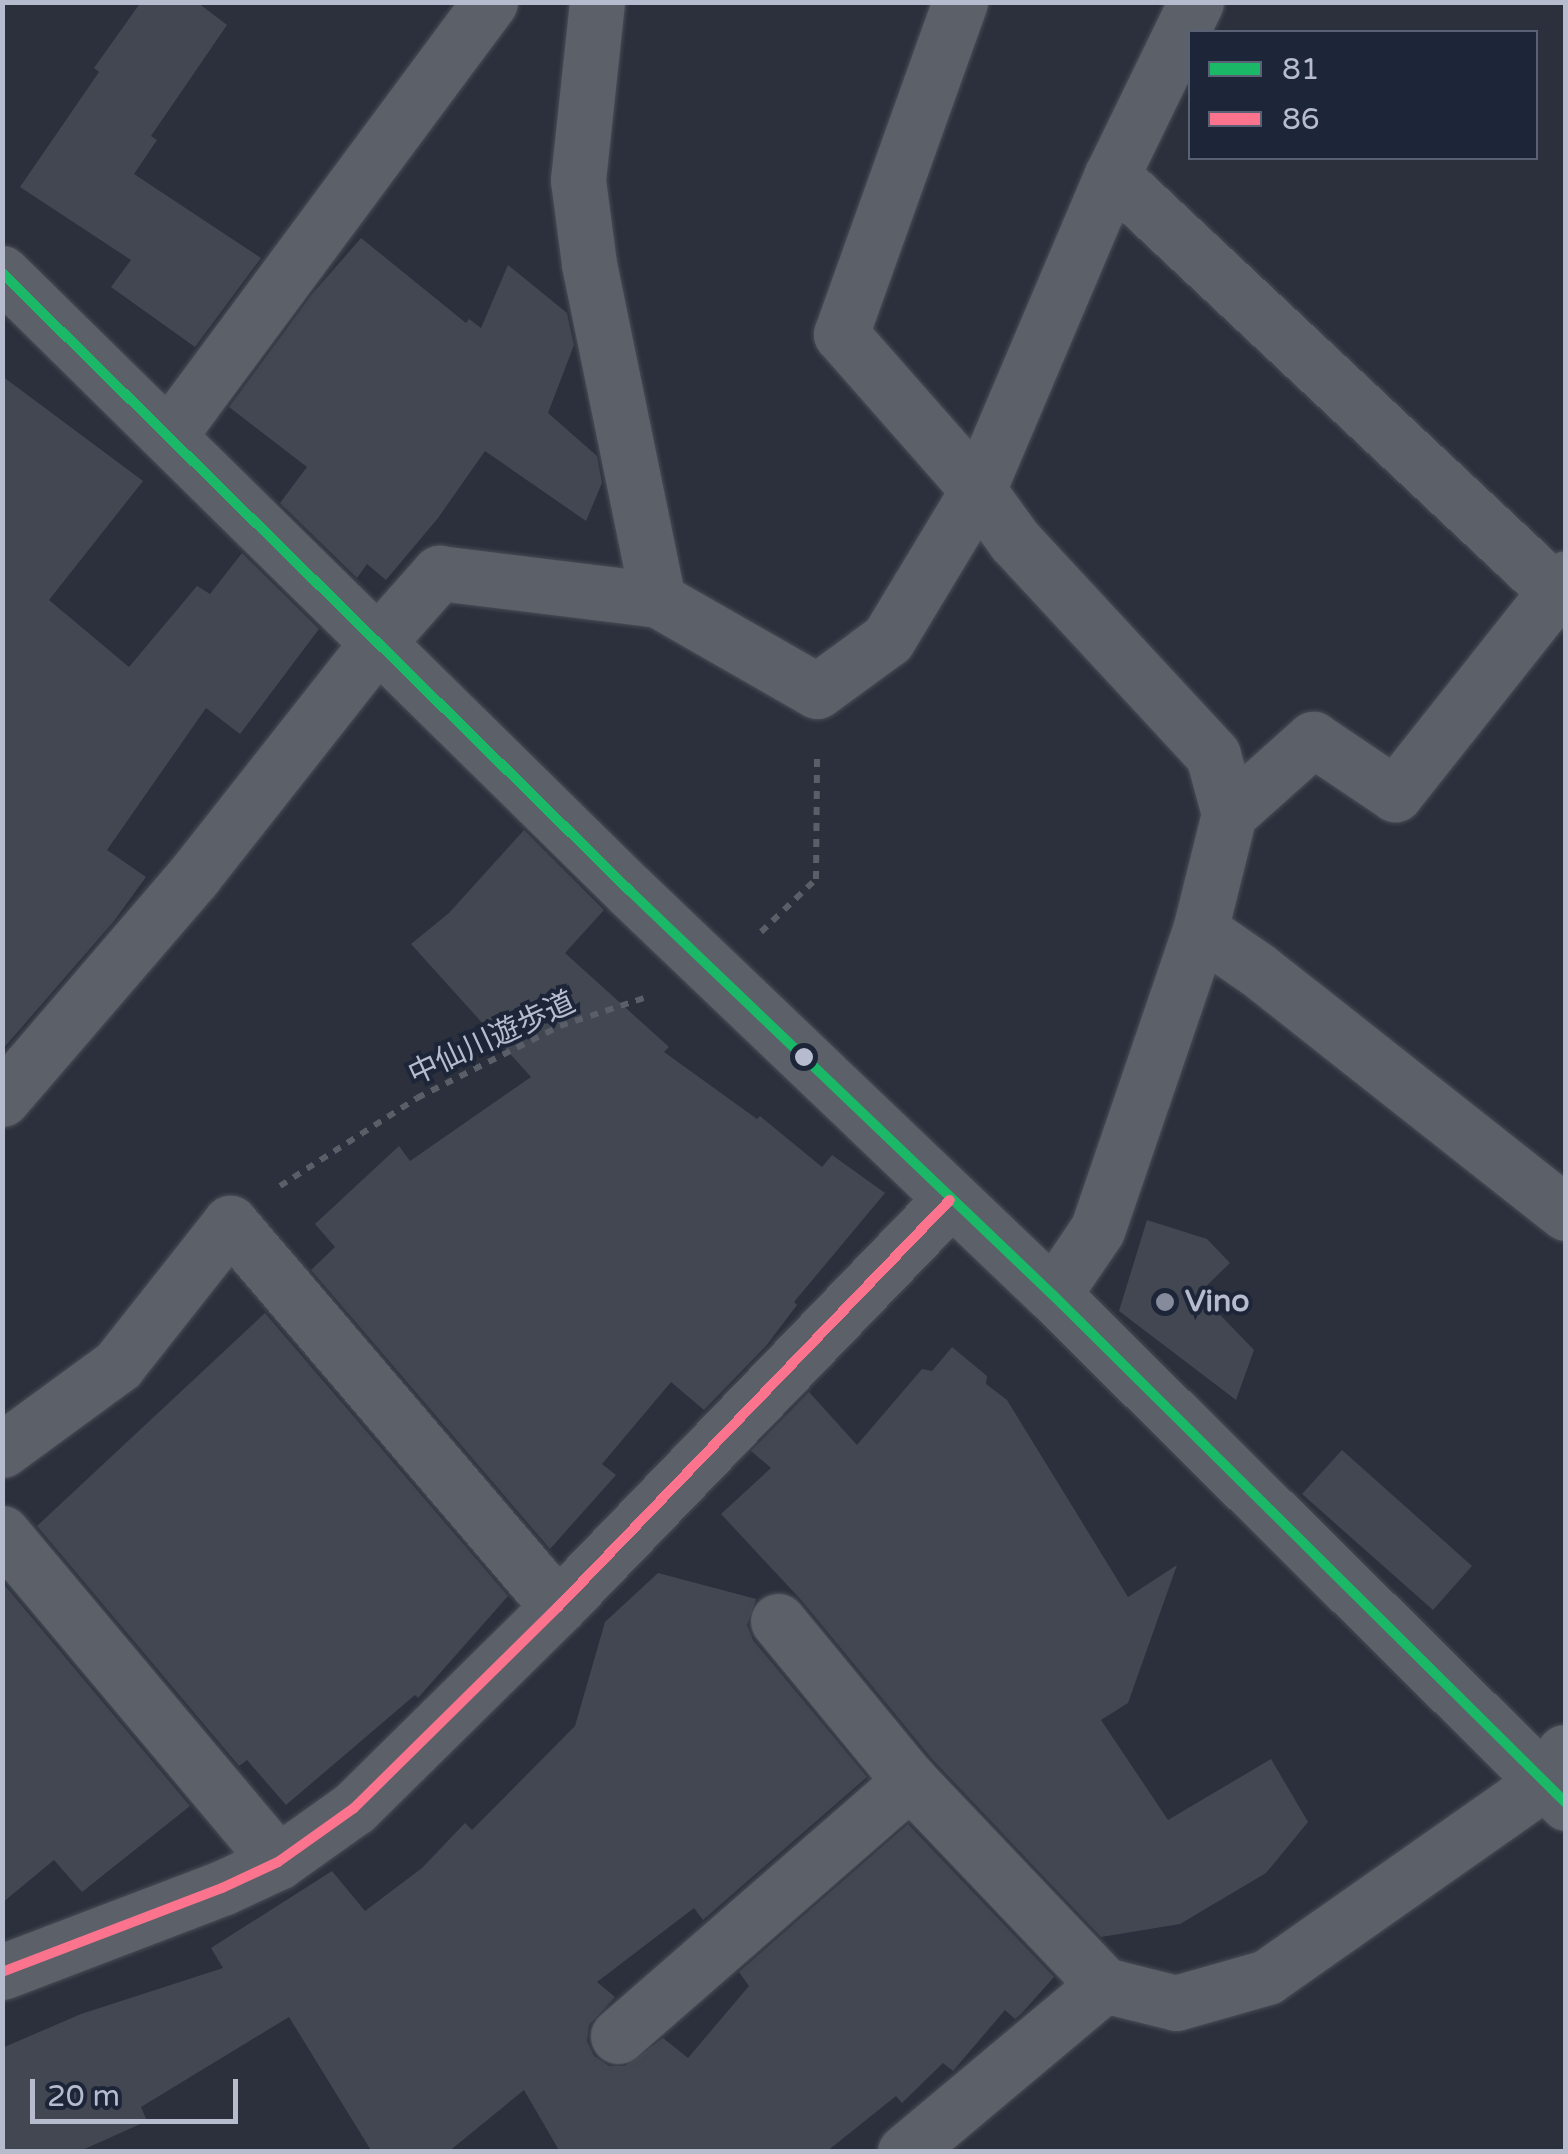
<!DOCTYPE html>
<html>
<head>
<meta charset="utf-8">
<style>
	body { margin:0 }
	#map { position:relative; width:1568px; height:2154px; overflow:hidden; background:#2b303c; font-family:"Varela Round","Noto Sans JP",sans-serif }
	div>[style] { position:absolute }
	.building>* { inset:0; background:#434752 }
	.path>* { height:6px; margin-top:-3px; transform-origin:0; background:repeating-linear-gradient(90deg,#595e67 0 8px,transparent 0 16px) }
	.roads { filter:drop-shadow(0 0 2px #484c55) drop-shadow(0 0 2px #484c55) }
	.minor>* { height:55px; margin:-27.5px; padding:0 27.5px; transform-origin:27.5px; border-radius:27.5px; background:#5c6069 }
	.bus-1>* { height:10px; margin:-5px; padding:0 5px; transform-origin:5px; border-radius:5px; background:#1ab867 }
	.bus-2>* { height:10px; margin:-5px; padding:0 5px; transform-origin:5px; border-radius:5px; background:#fc738d }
	.dots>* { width:28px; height:28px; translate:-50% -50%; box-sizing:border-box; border:5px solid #1d2538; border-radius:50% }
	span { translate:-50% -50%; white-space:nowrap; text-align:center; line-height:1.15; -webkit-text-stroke:8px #1d2538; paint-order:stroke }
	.street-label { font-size:30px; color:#b6bccd }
	.poi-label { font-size:30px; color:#b6bccd; font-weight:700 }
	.left { translate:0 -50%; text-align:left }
	.frame { position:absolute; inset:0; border:5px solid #b6bccd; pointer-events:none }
	.legend { position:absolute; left:1188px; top:30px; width:350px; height:130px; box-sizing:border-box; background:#1d2538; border:2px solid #5a6174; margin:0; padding:12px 18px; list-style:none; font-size:30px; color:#b6bccd }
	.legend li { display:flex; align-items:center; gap:20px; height:50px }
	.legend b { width:50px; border:2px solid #5a6174 }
	.scale { position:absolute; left:30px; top:2079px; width:208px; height:45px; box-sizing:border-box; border:5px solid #b6bccd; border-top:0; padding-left:12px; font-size:30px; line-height:35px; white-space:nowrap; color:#b6bccd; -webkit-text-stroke:8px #1d2538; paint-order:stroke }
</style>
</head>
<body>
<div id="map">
	<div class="building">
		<i style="clip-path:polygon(141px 2px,197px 2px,227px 25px,151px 136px,157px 140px,134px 174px,261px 258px,195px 347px,111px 287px,131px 260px,20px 187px,99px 72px,94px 68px)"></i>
		<i style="clip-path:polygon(361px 238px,466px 323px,469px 319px,481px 328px,508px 265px,567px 313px,574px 345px,548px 413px,597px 456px,602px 483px,586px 521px,485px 451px,438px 518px,386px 580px,367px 564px,357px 578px,280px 503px,307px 467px,229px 407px,313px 293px)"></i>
		<i style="clip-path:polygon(2px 376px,143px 481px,49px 600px,129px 667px,197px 586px,210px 594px,242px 553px,319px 629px,240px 734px,206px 708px,107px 850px,146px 877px,114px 921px,2px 1050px)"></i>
		<i style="clip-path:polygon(524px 830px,604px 910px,565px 953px,669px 1047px,664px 1052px,757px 1119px,760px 1116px,822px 1167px,832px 1155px,885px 1193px,794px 1302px,797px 1305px,766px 1346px,704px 1410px,671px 1382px,602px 1464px,616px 1475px,550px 1549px,311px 1270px,335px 1247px,315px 1224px,399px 1146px,410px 1161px,531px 1077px,411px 944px,449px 913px)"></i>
		<i style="clip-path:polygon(1147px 1220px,1207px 1239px,1230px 1263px,1199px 1293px,1254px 1350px,1236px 1400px,1119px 1311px)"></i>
		<i style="clip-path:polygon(265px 1313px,508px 1596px,418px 1698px,415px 1695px,286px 1805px,247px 1760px,239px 1766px,37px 1526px)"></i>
		<i style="clip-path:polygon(952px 1347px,987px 1376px,986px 1384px,1007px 1400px,1128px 1597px,1177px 1565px,1128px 1703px,1101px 1720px,1168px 1820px,1271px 1759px,1308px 1822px,1266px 1873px,1180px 1924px,1101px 1937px,933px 1760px,802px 1601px,721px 1514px,771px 1468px,751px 1451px,809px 1392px,857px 1445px,922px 1369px,932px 1371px)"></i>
		<i style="clip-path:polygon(1342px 1450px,1472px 1566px,1433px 1610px,1302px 1494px)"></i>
		<i style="clip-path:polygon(658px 1573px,756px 1599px,747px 1625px,753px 1640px,867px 1777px,703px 1920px,694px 1908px,597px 1982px,615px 1997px,589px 2025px,587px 2041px,594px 2056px,609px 2066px,625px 2066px,663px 2038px,688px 2058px,749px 1986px,739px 1972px,908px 1824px,1054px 1977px,1022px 2013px,1015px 2019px,1005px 2010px,953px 2071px,943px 2063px,902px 2103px,896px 2096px,826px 2152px,560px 2152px,524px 2090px,448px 2152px,372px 2152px,289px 2017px,141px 2107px,147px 2121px,78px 2152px,2px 2152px,2px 2048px,81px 2014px,223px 1968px,211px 1948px,332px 1871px,365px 1911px,422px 1868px,465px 1823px,472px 1830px,575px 1726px,605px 1622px)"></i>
		<i style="clip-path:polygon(2px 1582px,190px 1806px,82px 1892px,54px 1860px,2px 1903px)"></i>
	</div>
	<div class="path">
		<i style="left:761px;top:932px;width:76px;rotate:-43.9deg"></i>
		<i style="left:816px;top:879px;width:127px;rotate:-89.5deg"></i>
		<i style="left:280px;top:1186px;width:163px;rotate:-32.7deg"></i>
		<i style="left:417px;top:1098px;width:160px;rotate:-26.7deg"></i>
		<i style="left:560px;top:1026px;width:95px;rotate:-18.4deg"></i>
	</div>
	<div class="roads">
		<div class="minor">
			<i style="left:597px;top:2px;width:179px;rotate:96.1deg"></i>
			<i style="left:578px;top:180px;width:85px;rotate:82.5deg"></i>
			<i style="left:589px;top:264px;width:343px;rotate:78.4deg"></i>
			<i style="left:960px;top:2px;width:353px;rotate:109.7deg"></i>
			<i style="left:841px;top:334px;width:208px;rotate:48.7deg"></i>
			<i style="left:978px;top:490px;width:62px;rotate:54.2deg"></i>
			<i style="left:1014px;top:540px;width:293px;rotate:47.2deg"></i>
			<i style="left:1213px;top:755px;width:61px;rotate:74.8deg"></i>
			<i style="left:1229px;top:814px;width:120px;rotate:104deg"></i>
			<i style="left:1200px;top:930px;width:317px;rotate:108.9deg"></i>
			<i style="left:1097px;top:1230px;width:78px;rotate:124.1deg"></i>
			<i style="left:1112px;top:175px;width:623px;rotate:43.18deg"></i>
			<i style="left:2px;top:273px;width:880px;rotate:44.54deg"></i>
			<i style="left:629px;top:890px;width:586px;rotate:43.69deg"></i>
			<i style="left:1053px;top:1295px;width:722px;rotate:44.72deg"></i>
			<i style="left:169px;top:435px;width:539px;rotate:-53.45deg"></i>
			<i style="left:1229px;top:814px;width:113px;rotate:-41.8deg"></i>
			<i style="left:1313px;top:739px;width:99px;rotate:33.9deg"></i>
			<i style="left:1395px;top:794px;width:275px;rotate:-51.6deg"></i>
			<i style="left:1200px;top:930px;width:70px;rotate:34.6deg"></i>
			<i style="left:1258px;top:970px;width:392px;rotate:38.3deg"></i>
			<i style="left:2px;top:1099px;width:293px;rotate:-49.3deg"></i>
			<i style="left:193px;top:877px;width:298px;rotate:-51.8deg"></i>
			<i style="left:377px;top:643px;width:94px;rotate:-48.5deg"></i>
			<i style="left:439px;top:573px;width:221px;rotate:7deg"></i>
			<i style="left:658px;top:600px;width:183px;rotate:29.8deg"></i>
			<i style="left:817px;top:691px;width:88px;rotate:-36.2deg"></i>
			<i style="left:888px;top:639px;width:174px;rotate:-58.9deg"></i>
			<i style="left:978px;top:490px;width:342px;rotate:-67deg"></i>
			<i style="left:1112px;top:175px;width:192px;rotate:-64.1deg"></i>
			<i style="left:2px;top:1450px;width:144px;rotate:-36.2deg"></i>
			<i style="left:118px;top:1365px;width:181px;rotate:-51.7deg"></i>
			<i style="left:230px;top:1223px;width:505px;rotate:49.5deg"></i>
			<i style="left:2px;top:1533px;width:429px;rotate:50deg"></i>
			<i style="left:778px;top:1621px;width:207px;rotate:50.5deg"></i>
			<i style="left:910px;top:1781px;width:282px;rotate:46.4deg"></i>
			<i style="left:1104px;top:1985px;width:74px;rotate:14deg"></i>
			<i style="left:1176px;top:2003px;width:95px;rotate:-15.9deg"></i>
			<i style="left:1267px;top:1977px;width:341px;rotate:-35.1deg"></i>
			<i style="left:1546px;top:1781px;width:34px;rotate:-58deg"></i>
			<i style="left:2px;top:1972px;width:235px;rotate:-20.9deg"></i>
			<i style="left:222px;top:1888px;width:62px;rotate:-24.9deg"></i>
			<i style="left:278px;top:1862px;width:93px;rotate:-35.4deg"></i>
			<i style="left:354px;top:1808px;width:286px;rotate:-44.6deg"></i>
			<i style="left:558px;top:1607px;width:565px;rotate:-46.08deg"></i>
			<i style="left:618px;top:2036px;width:388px;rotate:-41.1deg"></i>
			<i style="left:905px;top:2152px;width:260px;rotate:-40deg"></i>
		</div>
	</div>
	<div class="bus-1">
		<i style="left:2px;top:273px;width:880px;rotate:44.54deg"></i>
		<i style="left:629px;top:890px;width:586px;rotate:43.69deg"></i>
		<i style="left:1053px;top:1295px;width:722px;rotate:44.72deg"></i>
	</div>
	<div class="bus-2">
		<i style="left:2px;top:1972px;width:235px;rotate:-20.9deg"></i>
		<i style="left:222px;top:1888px;width:62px;rotate:-24.9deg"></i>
		<i style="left:278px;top:1862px;width:93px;rotate:-35.4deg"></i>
		<i style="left:354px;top:1808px;width:286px;rotate:-44.6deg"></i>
		<i style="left:558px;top:1607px;width:565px;rotate:-46.08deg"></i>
	</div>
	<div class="dots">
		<i style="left:804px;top:1057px;background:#b6bccd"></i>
		<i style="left:1165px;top:1302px;background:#858b9a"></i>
	</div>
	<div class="street-label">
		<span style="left:492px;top:1039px;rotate:-25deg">中仙川遊歩道</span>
	</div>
	<div class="poi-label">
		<span class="left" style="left:1185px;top:1302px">Vino</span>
	</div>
	<div class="frame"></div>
	<ul class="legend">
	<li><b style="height:12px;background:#1ab867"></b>81</li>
	<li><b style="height:12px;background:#fc738d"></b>86</li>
	</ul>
	<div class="scale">20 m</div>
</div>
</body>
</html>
